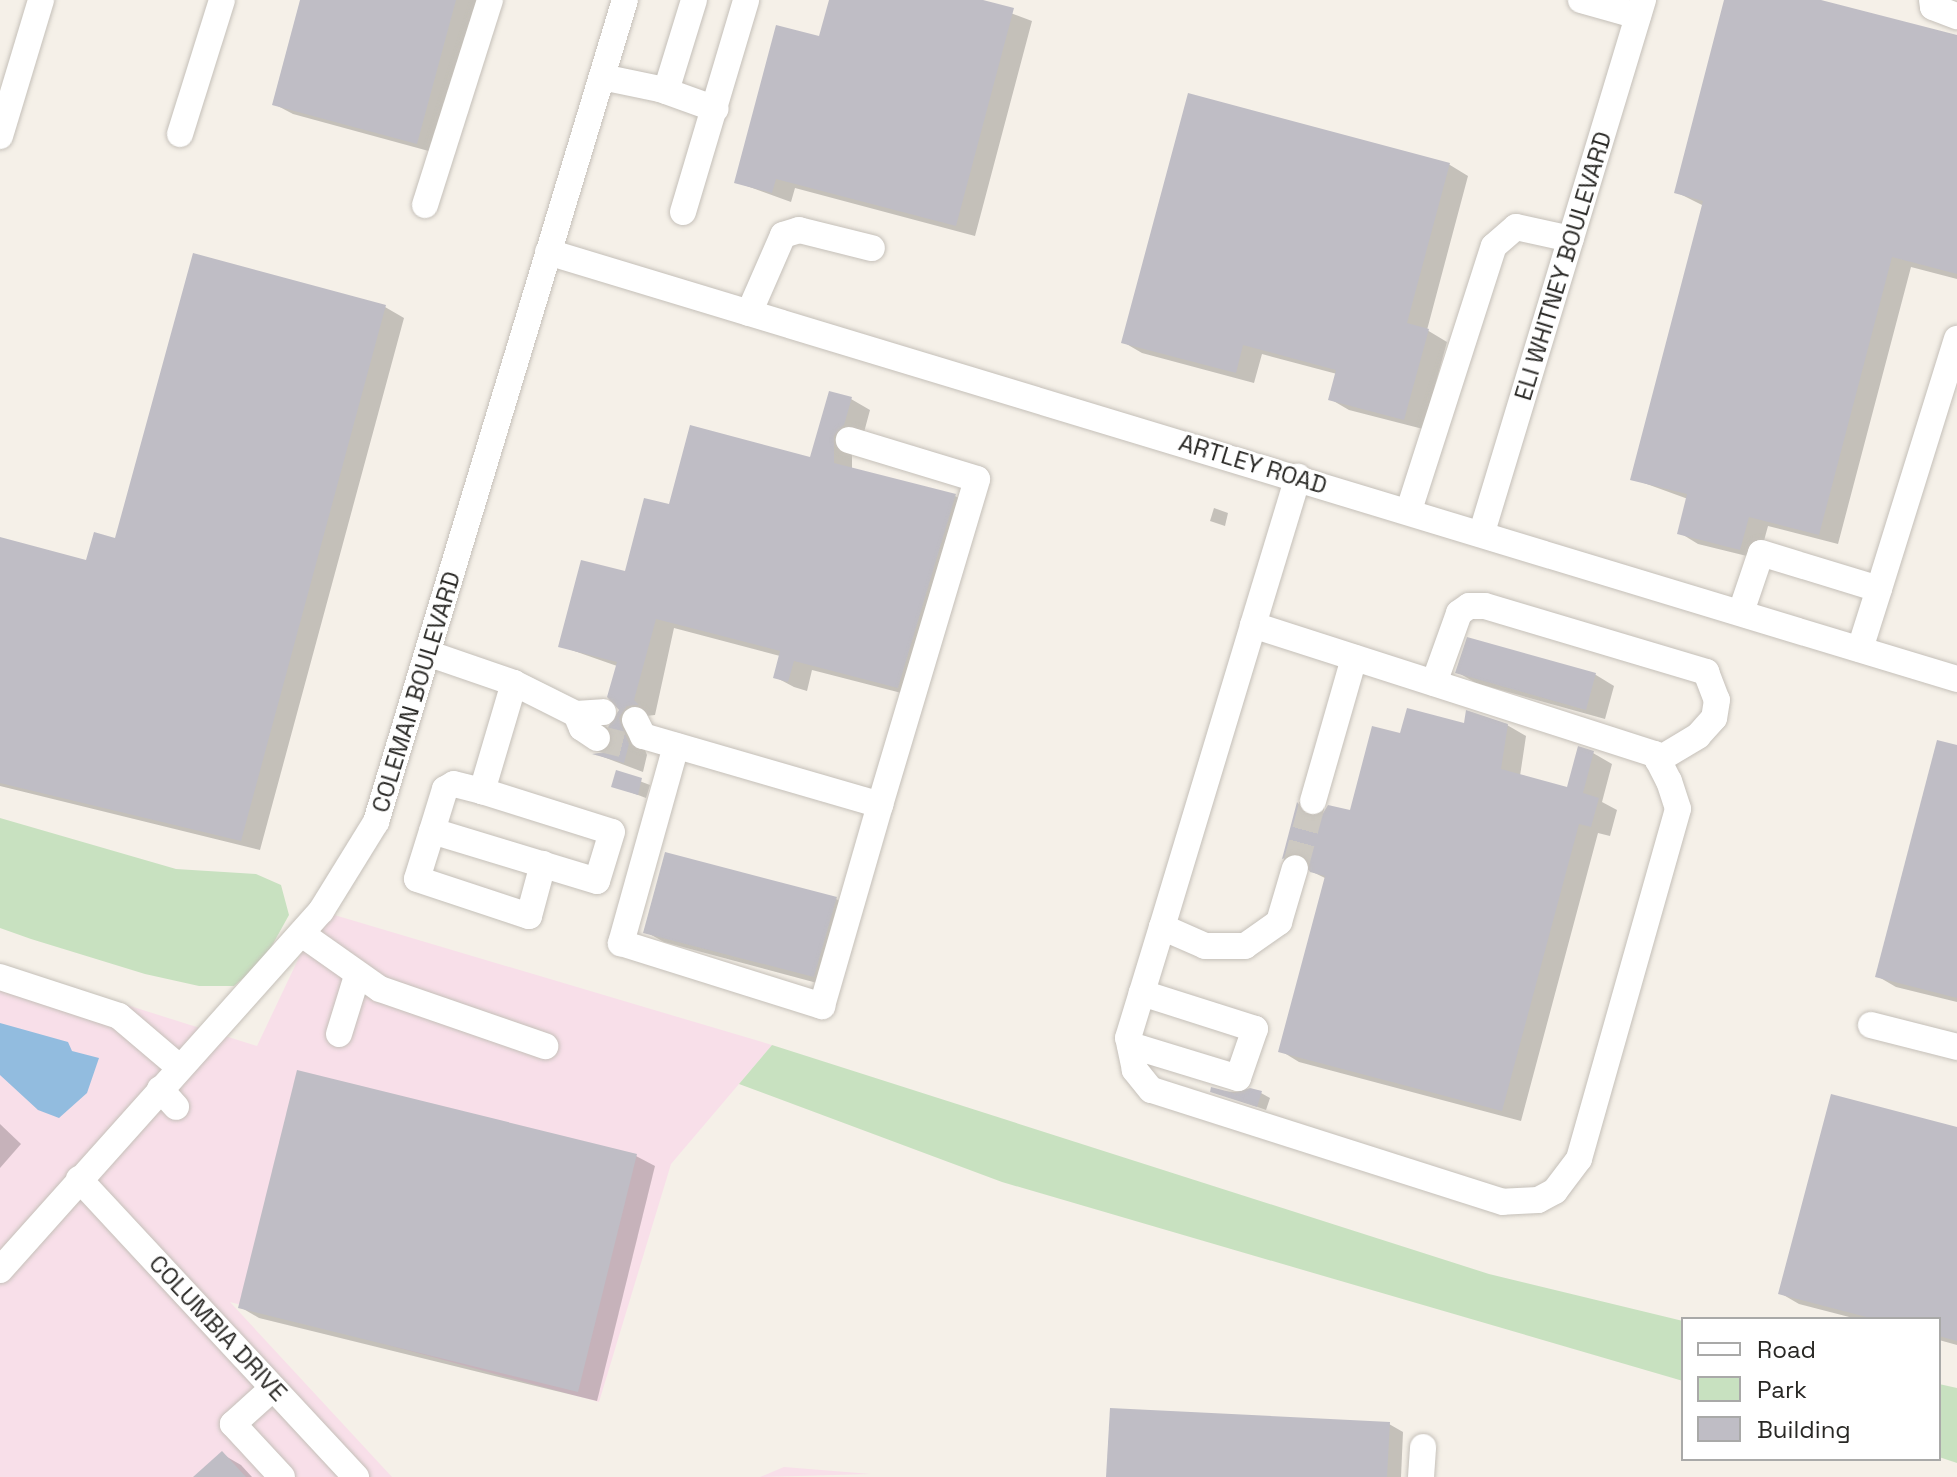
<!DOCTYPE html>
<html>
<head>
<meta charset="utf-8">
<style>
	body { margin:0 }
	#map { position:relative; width:1957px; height:1477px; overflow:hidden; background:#f5f0e8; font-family:"Space Grotesk",sans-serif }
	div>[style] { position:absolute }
	.commercial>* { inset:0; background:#f8dfe9 }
	.green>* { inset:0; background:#c8e1c0 }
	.water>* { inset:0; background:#92bcdf }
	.shadow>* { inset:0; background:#0003 }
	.building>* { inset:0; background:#bfbdc5 }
	.minor-tunnel>* { height:26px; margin-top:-13px; transform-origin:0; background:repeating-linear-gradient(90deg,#ccc8c1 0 26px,transparent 0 39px) }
	.roads { filter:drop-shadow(0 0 2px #c5c0b9) drop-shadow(0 0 2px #c5c0b9) }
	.minor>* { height:26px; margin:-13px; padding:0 13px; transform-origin:13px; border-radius:13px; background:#fff }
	span { translate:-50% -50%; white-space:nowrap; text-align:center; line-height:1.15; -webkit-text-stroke:6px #fff; paint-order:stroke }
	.street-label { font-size:24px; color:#292825 }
	.legend { position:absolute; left:1681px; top:1317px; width:260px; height:144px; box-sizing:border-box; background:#fff; border:2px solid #a9a9a8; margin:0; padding:10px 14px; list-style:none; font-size:24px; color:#292825 }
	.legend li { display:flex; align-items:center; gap:16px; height:40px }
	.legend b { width:40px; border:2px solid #a9a9a8 }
</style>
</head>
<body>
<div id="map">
	<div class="commercial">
		<i style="clip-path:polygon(321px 911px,772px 1045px,671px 1164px,599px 1402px,230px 1302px,392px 1477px,0 1477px,0 965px,257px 1046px)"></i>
		<i style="clip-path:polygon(784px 1467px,871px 1474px,760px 1477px)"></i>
	</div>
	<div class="green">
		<i style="clip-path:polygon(0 818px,176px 869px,256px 874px,281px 885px,289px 915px,264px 960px,234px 986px,199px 986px,145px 974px,31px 939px,0 928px)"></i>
		<i style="clip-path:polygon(772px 1045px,1489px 1274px,1683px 1321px,1683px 1381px,1002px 1182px,739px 1084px)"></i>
		<i style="clip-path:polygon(1939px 1384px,1957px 1388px,1957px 1463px,1939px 1457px)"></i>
	</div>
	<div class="water">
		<i style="clip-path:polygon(0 1023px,68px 1042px,72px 1051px,99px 1058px,87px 1093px,59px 1118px,38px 1110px,0 1075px)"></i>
	</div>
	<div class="shadow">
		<i style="clip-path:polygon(302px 0,477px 0,436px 153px,293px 114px,274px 104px)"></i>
		<i style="clip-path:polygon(831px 0,975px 0,1032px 21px,975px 236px,795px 188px,791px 202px,736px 182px,820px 39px)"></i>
		<i style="clip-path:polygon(1727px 0,1813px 0,1957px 37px,1957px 279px,1911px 267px,1838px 544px,1768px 526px,1759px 559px,1698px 544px,1680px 533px,1688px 499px,1633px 479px,1704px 206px,1676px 192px)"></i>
		<i style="clip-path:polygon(1189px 96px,1450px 165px,1468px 176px,1427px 330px,1447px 342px,1423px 429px,1349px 410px,1330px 399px,1337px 374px,1262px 354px,1254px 383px,1142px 353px,1123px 342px)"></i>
		<i style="clip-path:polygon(385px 307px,404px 318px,260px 850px,0 786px,0 539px,87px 563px)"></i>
		<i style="clip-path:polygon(851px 399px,870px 410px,863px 436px,852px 447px,852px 470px,955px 496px,973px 507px,917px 697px,812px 670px,807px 691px,794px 687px,775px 677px,780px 656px,674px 628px,655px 715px,646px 716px,637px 730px,647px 755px,643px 772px,598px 755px,606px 754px,615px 740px,610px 727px,621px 710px,617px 666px,560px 646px,626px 574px,670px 507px,811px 459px)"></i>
		<i style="clip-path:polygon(1214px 508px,1228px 513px,1225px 526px,1210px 521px)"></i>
		<i style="clip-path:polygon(1469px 639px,1596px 675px,1614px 686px,1605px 719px,1476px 683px,1457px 672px)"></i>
		<i style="clip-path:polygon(1507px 725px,1526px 736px,1520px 776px,1569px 789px,1593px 753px,1612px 764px,1602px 802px,1617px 810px,1610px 836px,1598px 833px,1521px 1121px,1299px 1062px,1281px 1051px,1327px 879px,1284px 858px,1299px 805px,1316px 816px,1351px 813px,1402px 736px)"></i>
		<i style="clip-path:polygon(1957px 747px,1957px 1002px,1896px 987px,1877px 976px)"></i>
		<i style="clip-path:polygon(618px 773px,650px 785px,646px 798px,614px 786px)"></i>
		<i style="clip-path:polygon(836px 899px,855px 910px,832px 987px,664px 942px,646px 932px)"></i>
		<i style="clip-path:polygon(1212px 1091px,1261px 1093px,1270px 1098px,1266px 1110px)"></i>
		<i style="clip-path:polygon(0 1124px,21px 1144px,0 1168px)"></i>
		<i style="clip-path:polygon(1957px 1129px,1957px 1345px,1939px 1340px,1939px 1319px,1857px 1319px,1799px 1304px,1780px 1293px)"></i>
		<i style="clip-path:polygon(636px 1156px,655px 1166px,597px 1401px,259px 1318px,240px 1307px)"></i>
		<i style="clip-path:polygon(1389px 1424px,1403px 1432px,1401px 1477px,1108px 1477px)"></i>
		<i style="clip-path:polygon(222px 1454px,241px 1465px,252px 1477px,196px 1477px)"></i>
	</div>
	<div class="building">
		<i style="clip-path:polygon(300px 0,456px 0,417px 144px,272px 105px)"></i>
		<i style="clip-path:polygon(829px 0,983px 0,1014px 8px,956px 226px,776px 179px,772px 193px,734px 183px,776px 25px,819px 36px)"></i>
		<i style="clip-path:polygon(1724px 0,1821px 0,1957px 35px,1957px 274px,1892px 257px,1819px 535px,1749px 517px,1740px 550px,1677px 534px,1687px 494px,1630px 480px,1703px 201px,1674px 193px)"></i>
		<i style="clip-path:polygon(1188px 93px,1450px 163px,1407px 323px,1429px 329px,1404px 420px,1328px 400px,1336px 370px,1243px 345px,1236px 373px,1121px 343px)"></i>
		<i style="clip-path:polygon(193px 253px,386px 305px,241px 841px,0 783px,0 537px,86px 560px,94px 532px,115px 538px)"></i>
		<i style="clip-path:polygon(829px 391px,852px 397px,844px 425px,834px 436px,834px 463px,956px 494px,898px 688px,794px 661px,788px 682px,773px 678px,780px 651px,656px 619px,634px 700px,639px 705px,627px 706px,619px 718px,629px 744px,624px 763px,592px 754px,605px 752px,613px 740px,608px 727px,619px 710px,607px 697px,617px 662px,558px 647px,581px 560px,625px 571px,644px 498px,669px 504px,690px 425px,810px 457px)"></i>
		<i style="clip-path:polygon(1467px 637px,1596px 673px,1586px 710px,1455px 673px)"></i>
		<i style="clip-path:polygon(1407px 708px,1464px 723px,1466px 710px,1508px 724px,1501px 769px,1567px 787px,1578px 746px,1594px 751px,1583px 793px,1599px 798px,1591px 827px,1579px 824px,1502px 1111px,1278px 1052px,1325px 876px,1310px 872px,1300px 853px,1282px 859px,1297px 802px,1309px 816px,1323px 813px,1328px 805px,1350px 810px,1372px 726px,1400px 733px)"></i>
		<i style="clip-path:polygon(1937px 740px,1957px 745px,1957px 998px,1875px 977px)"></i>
		<i style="clip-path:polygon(616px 770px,642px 778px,638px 795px,611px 787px)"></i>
		<i style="clip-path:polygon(665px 852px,837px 897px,814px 977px,643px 933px)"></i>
		<i style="clip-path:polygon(297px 1070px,637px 1154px,578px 1392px,238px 1308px)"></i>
		<i style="clip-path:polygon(1211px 1087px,1234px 1093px,1250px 1088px,1262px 1091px,1257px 1107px,1210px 1092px)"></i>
		<i style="clip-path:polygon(1831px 1094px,1957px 1127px,1957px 1341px,1939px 1336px,1939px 1319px,1874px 1319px,1778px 1294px)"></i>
		<i style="clip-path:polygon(1110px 1408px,1390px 1422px,1387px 1477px,1106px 1477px)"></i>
		<i style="clip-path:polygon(222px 1451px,246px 1477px,193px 1477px)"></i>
	</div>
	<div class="minor-tunnel">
		<i style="left:597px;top:738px;width:32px;rotate:14deg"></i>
		<i style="left:1295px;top:868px;width:69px;rotate:-75deg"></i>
	</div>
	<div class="roads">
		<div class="minor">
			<i style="left:1581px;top:0;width:59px;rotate:15.7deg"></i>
			<i style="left:1932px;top:0;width:7px;rotate:82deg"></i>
			<i style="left:1933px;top:7px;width:26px;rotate:21deg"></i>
			<i style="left:602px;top:77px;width:59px;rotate:11.7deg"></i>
			<i style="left:660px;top:89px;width:59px;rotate:19.7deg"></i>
			<i style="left:666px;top:91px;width:95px;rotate:-72.9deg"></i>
			<i style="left:180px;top:134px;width:140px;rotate:-72.6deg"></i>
			<i style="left:0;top:136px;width:142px;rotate:-73.2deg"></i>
			<i style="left:425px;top:205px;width:215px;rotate:-72.4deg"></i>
			<i style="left:683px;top:212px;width:221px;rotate:-73.4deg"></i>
			<i style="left:548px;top:252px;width:1472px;rotate:16.86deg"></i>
			<i style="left:749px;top:313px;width:85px;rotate:-66.4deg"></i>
			<i style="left:783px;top:235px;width:17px;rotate:-17deg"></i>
			<i style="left:799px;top:230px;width:75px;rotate:13.9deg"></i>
			<i style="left:1409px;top:510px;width:277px;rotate:-72.2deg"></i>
			<i style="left:1494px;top:246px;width:29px;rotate:-41deg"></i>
			<i style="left:1516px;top:227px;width:56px;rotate:12.3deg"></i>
			<i style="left:1482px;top:532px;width:556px;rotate:-73.16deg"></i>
			<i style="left:1879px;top:589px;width:262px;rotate:-72.7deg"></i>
			<i style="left:1741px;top:612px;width:62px;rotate:-71.3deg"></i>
			<i style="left:1761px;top:553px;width:123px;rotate:17deg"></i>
			<i style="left:1879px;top:589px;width:63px;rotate:107.6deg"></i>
			<i style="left:1253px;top:625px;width:422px;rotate:17.8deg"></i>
			<i style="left:1655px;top:754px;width:30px;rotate:63deg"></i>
			<i style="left:1669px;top:781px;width:29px;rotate:72deg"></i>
			<i style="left:1678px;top:809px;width:364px;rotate:105.8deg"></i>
			<i style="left:1579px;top:1159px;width:40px;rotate:127deg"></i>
			<i style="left:1555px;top:1191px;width:19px;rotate:152deg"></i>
			<i style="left:1538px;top:1200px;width:35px;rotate:177deg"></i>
			<i style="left:1503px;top:1202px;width:369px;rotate:-162.3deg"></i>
			<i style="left:1151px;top:1090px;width:26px;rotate:-129deg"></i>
			<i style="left:1135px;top:1070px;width:33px;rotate:-102deg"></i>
			<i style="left:1128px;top:1038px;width:116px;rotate:-73deg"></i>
			<i style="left:1162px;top:927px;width:315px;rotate:-73.2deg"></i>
			<i style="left:1253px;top:625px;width:155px;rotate:-73.1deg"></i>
			<i style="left:430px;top:654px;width:89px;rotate:19deg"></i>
			<i style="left:514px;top:683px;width:113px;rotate:106.5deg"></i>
			<i style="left:482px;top:791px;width:136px;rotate:17.5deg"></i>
			<i style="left:612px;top:832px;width:51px;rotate:107deg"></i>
			<i style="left:597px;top:881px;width:172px;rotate:-163.1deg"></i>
			<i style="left:432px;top:831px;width:44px;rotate:-72.8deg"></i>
			<i style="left:445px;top:789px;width:10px;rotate:-29deg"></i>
			<i style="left:454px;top:784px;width:29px;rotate:14deg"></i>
			<i style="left:514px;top:683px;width:69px;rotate:26.6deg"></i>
			<i style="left:576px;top:714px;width:27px;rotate:-4deg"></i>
			<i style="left:1434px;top:683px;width:74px;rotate:-70.3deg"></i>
			<i style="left:1459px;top:613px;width:12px;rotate:-35deg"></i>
			<i style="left:1469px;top:606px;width:16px"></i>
			<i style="left:1485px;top:606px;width:231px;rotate:16.6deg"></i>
			<i style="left:1706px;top:672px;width:30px;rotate:69deg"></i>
			<i style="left:1717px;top:700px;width:18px;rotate:99deg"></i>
			<i style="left:1714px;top:718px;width:24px;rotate:132deg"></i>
			<i style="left:1698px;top:736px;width:47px;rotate:149deg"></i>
			<i style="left:576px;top:714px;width:15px;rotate:67deg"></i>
			<i style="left:582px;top:728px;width:18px;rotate:34deg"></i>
			<i style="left:635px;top:720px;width:18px;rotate:63deg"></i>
			<i style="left:643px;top:736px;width:247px;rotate:16.2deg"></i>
			<i style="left:880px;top:805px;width:340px;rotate:-73.4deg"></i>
			<i style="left:977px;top:479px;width:134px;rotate:-163.1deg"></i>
			<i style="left:676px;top:746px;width:205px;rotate:105.6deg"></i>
			<i style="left:621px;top:943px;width:211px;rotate:17.4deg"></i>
			<i style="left:822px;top:1006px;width:209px;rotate:-73.9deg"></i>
			<i style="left:1313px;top:801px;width:149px;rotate:-74deg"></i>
			<i style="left:432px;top:831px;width:50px;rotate:107.4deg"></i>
			<i style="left:417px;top:879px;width:118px;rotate:18.3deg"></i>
			<i style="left:529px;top:916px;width:54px;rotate:-74.9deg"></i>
			<i style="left:1162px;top:927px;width:47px;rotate:23.8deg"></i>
			<i style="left:1205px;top:946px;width:40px"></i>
			<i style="left:1245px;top:946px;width:42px;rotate:-35.2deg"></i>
			<i style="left:1279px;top:922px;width:56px;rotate:-73.5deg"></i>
			<i style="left:302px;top:934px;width:95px;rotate:35.2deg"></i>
			<i style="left:380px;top:989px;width:175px;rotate:19.1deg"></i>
			<i style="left:0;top:977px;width:125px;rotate:18.1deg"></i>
			<i style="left:119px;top:1016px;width:79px;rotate:40.4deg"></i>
			<i style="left:1871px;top:1025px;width:89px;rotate:14.3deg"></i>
			<i style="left:339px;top:1034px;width:61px;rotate:-72.8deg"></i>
			<i style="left:1130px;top:1045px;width:113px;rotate:17deg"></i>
			<i style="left:1238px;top:1078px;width:52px;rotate:-70.9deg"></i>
			<i style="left:1255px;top:1029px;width:119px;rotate:-162.3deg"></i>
			<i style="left:160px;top:1089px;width:24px;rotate:48deg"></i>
			<i style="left:79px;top:1179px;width:407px;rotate:47.1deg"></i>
			<i style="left:0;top:1270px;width:482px;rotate:-48.2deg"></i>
			<i style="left:321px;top:911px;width:105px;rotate:-58.3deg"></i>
			<i style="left:376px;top:822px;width:859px;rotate:-73.15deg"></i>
			<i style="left:273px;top:1388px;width:54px;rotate:138deg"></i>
			<i style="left:233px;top:1424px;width:72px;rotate:47.2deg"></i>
			<i style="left:1421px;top:1477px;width:30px;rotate:-86deg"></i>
		</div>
	</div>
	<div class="street-label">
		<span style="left:1563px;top:266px;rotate:-73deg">ELI WHITNEY BOULEVARD</span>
		<span style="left:1253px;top:464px;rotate:17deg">ARTLEY ROAD</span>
		<span style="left:416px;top:692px;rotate:-73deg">COLEMAN BOULEVARD</span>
		<span style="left:218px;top:1328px;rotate:47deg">COLUMBIA DRIVE</span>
	</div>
	<ul class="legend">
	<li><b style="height:10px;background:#fff"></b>Road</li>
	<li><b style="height:22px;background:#c8e1c0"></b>Park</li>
	<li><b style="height:22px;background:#bfbdc5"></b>Building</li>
	</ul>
</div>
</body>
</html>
